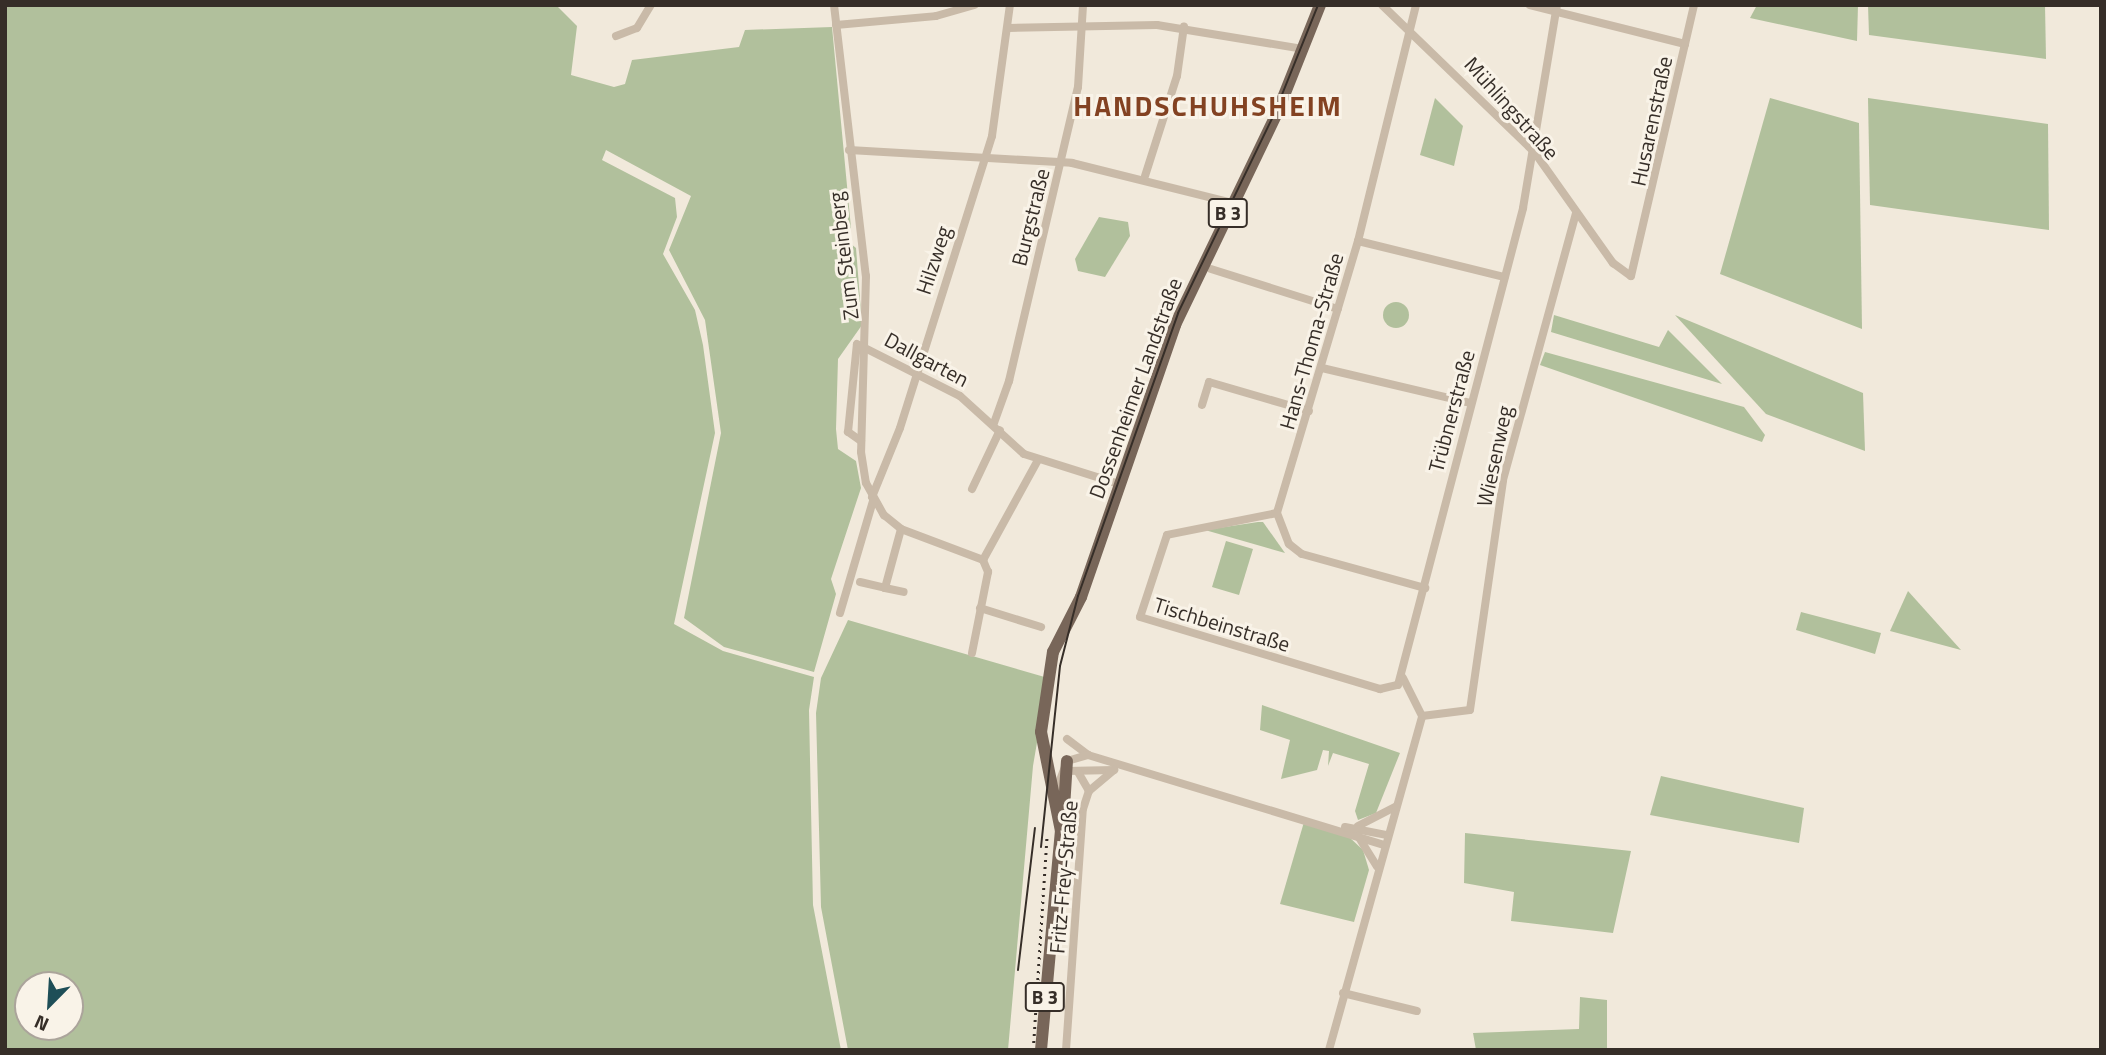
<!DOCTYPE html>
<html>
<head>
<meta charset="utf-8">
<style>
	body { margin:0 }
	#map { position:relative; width:2106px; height:1055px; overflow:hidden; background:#f1e9db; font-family:"Titillium Web",sans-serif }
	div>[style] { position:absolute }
	.green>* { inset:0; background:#b1c09c }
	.round { border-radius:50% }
	.street>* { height:8px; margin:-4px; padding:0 4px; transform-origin:4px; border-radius:4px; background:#c9baa8 }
	.primary>* { height:12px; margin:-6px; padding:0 6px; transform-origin:6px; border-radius:6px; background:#786659 }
	.tram>* { height:2px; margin:-1px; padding:0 1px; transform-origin:1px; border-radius:1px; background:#362e28 }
	.rail>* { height:2.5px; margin-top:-1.25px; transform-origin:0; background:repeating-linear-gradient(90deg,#362e28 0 2px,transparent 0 7px) }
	span { translate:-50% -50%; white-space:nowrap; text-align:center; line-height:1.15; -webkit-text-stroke:6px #f9f3e8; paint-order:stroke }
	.shield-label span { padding:2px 5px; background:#f9f3e8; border:2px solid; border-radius:5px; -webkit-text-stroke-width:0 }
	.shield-label { font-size:19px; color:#362e28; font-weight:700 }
	.street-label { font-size:21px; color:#362e28 }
	.district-label { font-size:28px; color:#834222; font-weight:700; letter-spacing:2px }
	.frame { position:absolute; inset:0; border:7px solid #362e28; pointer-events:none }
	.north { position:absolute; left:14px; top:971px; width:70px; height:70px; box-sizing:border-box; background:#f9f3e8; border:2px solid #aba49b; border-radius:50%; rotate:204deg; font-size:19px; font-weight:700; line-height:28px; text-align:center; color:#362e28 }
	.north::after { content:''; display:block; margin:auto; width:24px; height:32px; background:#1e4e57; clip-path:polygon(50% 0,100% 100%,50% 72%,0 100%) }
</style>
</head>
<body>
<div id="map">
	<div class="green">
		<i style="clip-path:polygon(evenodd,5px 5px,556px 5px,577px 26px,571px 75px,614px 87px,625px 84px,632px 60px,739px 47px,745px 30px,832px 27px,851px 228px,845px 239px,856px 248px,862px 325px,838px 359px,836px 429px,838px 449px,856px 461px,861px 488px,831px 579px,836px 594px,814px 672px,724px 647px,684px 618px,721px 433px,705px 320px,669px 250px,691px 196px,606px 150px,602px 160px,675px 198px,677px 217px,663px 254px,695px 310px,703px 345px,715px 433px,674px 624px,723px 651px,814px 677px,809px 710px,813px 905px,841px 1050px,5px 1050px,5px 5px,28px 985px,70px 985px,70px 1027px,28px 1027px,28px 985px)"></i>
		<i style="clip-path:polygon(1757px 5px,1858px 5px,1857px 41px,1750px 18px)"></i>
		<i style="clip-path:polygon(1868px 5px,2045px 5px,2046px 59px,1869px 35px)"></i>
		<i style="clip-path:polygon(1435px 98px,1463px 126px,1454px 166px,1420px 155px)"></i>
		<i style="clip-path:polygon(1770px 98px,1859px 123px,1862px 329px,1720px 274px)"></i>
		<i style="clip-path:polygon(1868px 98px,2048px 124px,2049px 230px,1870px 205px)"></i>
		<i style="clip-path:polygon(1099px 217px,1128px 222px,1130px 236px,1105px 277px,1078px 271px,1075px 259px)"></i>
		<i class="round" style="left:1383px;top:302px;width:26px;height:26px"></i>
		<i style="clip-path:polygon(1554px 315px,1659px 347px,1668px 330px,1722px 384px,1551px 332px)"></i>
		<i style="clip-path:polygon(1675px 315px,1863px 393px,1865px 451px,1766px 414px)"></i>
		<i style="clip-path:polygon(1545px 352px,1744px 407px,1765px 435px,1762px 442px,1540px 365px)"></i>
		<i style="clip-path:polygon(1263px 522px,1285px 553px,1205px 530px,1258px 522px)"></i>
		<i style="clip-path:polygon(1226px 541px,1253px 549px,1239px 595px,1212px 587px)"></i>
		<i style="clip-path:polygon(1908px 591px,1961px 650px,1890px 631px)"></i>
		<i style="clip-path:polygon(1801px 612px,1881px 633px,1875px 654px,1796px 630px)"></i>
		<i style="clip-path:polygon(848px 620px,1048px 678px,1033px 766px,1008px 1050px,848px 1050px,821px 907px,816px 713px,821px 678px)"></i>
		<i style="clip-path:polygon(1262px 705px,1400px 753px,1376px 813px,1358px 820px,1355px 811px,1369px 764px,1333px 753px,1328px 766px,1329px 751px,1323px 750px,1317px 770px,1281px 779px,1290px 740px,1260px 730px)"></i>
		<i style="clip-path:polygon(1661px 776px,1804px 808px,1799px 843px,1650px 815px)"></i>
		<i style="clip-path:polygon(1304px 822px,1348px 836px,1363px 850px,1369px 870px,1354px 922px,1280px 904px)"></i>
		<i style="clip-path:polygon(1465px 833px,1631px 851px,1613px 933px,1511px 921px,1514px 892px,1464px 883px)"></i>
		<i style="clip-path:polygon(1580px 997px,1607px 1000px,1607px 1050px,1476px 1050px,1473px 1033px,1579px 1029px)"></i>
	</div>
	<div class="street">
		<i style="left:834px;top:5px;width:273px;rotate:83.3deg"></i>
		<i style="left:866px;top:276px;width:176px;rotate:91.6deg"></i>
		<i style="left:861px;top:452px;width:31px;rotate:81deg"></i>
		<i style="left:866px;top:483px;width:37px;rotate:61deg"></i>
		<i style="left:884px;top:515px;width:22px;rotate:39deg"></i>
		<i style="left:901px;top:529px;width:88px;rotate:20.7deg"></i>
		<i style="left:1382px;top:5px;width:213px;rotate:44deg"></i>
		<i style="left:1535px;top:153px;width:135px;rotate:54.7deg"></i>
		<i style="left:1613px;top:263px;width:22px;rotate:36deg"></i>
		<i style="left:1631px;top:276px;width:238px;rotate:-76.9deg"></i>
		<i style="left:1685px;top:44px;width:160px;rotate:-165.9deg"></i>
		<i style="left:1416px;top:5px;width:243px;rotate:103.8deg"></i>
		<i style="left:1358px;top:241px;width:284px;rotate:106.6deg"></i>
		<i style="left:1277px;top:513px;width:33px;rotate:69deg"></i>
		<i style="left:1289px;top:544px;width:16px;rotate:38deg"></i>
		<i style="left:1302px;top:554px;width:128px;rotate:15.5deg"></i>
		<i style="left:836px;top:25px;width:100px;rotate:-5.1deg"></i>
		<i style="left:936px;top:16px;width:40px;rotate:-16deg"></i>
		<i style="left:1009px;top:28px;width:148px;rotate:-1.2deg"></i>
		<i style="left:1157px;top:25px;width:149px;rotate:9.3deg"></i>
		<i style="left:616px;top:36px;width:22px;rotate:-21deg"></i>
		<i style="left:637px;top:28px;width:27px;rotate:-59deg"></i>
		<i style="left:1685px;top:44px;width:40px;rotate:-77deg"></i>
		<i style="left:849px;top:150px;width:223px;rotate:3.3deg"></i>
		<i style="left:1072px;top:163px;width:166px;rotate:14deg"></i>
		<i style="left:1145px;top:176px;width:105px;rotate:-72.3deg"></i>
		<i style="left:1177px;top:76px;width:50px;rotate:-82deg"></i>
		<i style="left:1358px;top:241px;width:151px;rotate:13.8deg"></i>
		<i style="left:1211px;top:269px;width:133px;rotate:17.5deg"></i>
		<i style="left:1322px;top:368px;width:152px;rotate:13.3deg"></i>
		<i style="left:1202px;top:405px;width:24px;rotate:-73deg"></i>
		<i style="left:1209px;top:382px;width:104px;rotate:16.2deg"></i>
		<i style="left:994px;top:423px;width:45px;rotate:-70.3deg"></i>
		<i style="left:1009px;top:381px;width:302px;rotate:-76.8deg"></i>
		<i style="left:1078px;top:87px;width:82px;rotate:-86.5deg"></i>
		<i style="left:861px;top:441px;width:16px;rotate:-145deg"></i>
		<i style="left:848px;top:432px;width:88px;rotate:-84.2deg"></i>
		<i style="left:857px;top:344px;width:115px;rotate:26.8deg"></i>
		<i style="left:960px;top:396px;width:86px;rotate:42.2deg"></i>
		<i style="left:1024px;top:454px;width:100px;rotate:17.5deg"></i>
		<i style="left:972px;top:489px;width:65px;rotate:-64.6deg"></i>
		<i style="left:872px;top:497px;width:74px;rotate:-67.9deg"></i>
		<i style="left:900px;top:428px;width:306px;rotate:-72.5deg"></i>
		<i style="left:992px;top:136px;width:132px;rotate:-82.2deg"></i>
		<i style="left:1277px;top:513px;width:112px;rotate:168.7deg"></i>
		<i style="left:1167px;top:535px;width:86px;rotate:108.2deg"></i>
		<i style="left:1140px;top:617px;width:251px;rotate:16.7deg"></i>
		<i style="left:1380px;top:689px;width:18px;rotate:-13deg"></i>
		<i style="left:1398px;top:685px;width:493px;rotate:-75.3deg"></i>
		<i style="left:1523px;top:208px;width:206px;rotate:-80.5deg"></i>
		<i style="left:983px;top:560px;width:114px;rotate:-61.2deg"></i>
		<i style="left:860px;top:582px;width:26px;rotate:13deg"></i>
		<i style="left:885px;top:588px;width:61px;rotate:-74.8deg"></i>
		<i style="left:885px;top:588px;width:19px;rotate:12deg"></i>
		<i style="left:980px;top:608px;width:64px;rotate:17.3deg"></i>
		<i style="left:840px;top:613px;width:117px;rotate:-73.6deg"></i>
		<i style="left:972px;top:653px;width:83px;rotate:-78.8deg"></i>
		<i style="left:988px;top:572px;width:13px;rotate:-113deg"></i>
		<i style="left:1403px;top:678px;width:42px;rotate:63.4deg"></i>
		<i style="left:1422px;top:716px;width:48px;rotate:-7.1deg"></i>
		<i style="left:1470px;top:710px;width:232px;rotate:-81.8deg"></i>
		<i style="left:1503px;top:480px;width:277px;rotate:-74.7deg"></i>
		<i style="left:1067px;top:739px;width:26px;rotate:37deg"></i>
		<i style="left:1088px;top:755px;width:309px;rotate:16.9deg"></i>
		<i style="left:1066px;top:771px;width:48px;rotate:-1.2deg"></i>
		<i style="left:1078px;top:772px;width:22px;rotate:60deg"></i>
		<i style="left:1055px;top:793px;width:34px;rotate:-69deg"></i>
		<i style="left:1067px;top:761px;width:22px;rotate:-16deg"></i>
		<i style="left:1358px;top:826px;width:42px;rotate:-27.2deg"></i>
		<i style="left:1345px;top:827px;width:43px;rotate:10.8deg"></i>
		<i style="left:1358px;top:836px;width:36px;rotate:58deg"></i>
		<i style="left:1343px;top:993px;width:76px;rotate:13.7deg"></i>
		<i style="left:1066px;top:1050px;width:242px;rotate:-86deg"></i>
		<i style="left:1083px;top:809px;width:19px;rotate:-72deg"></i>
		<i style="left:1089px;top:791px;width:33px;rotate:-40deg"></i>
		<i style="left:1329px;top:1050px;width:347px;rotate:-74.4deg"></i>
	</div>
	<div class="primary">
		<i style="left:1063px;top:824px;width:63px;rotate:-86.4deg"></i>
		<i style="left:1041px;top:1050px;width:220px;rotate:-84.8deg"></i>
		<i style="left:1061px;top:831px;width:101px;rotate:-101.4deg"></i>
		<i style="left:1041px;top:732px;width:81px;rotate:-81.5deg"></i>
		<i style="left:1053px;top:652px;width:62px;rotate:-63deg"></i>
		<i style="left:1081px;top:597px;width:288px;rotate:-70.9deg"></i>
		<i style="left:1175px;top:325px;width:235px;rotate:-64.3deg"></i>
		<i style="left:1277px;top:113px;width:116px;rotate:-68.3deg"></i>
	</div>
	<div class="tram">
		<i style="left:1041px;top:847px;width:182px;rotate:-84deg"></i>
		<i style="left:1060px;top:666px;width:72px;rotate:-75.6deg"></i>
		<i style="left:1078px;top:596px;width:300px;rotate:-70.5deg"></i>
		<i style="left:1178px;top:313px;width:223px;rotate:-64.2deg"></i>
		<i style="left:1275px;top:112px;width:115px;rotate:-68.1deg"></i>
		<i style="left:1018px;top:970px;width:143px;rotate:-83.2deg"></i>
	</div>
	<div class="rail">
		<i style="left:1033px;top:1050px;width:216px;rotate:-86.3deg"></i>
	</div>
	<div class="shield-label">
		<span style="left:1228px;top:213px">B 3</span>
		<span style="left:1045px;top:997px">B 3</span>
	</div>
	<div class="street-label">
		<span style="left:1512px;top:108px;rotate:48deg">Mühlingstraße</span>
		<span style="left:1651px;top:121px;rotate:-78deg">Husarenstraße</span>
		<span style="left:1030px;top:217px;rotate:-76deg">Burgstraße</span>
		<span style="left:843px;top:256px;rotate:-97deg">Zum Steinberg</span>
		<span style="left:933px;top:260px;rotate:-72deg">Hilzweg</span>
		<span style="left:1311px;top:341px;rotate:-74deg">Hans-Thoma-Straße</span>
		<span style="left:927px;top:359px;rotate:28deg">Dallgarten</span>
		<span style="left:1135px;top:388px;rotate:-70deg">Dossenheimer Landstraße</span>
		<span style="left:1451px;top:411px;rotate:-75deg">Trübnerstraße</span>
		<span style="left:1494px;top:456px;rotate:-78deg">Wiesenweg</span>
		<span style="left:1222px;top:624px;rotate:17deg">Tischbeinstraße</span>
		<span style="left:1063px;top:877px;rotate:-85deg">Fritz-Frey-Straße</span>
	</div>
	<div class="district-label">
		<span style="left:1208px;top:106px">HANDSCHUHSHEIM</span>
	</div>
	<div class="frame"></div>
	<div class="north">N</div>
</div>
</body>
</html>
